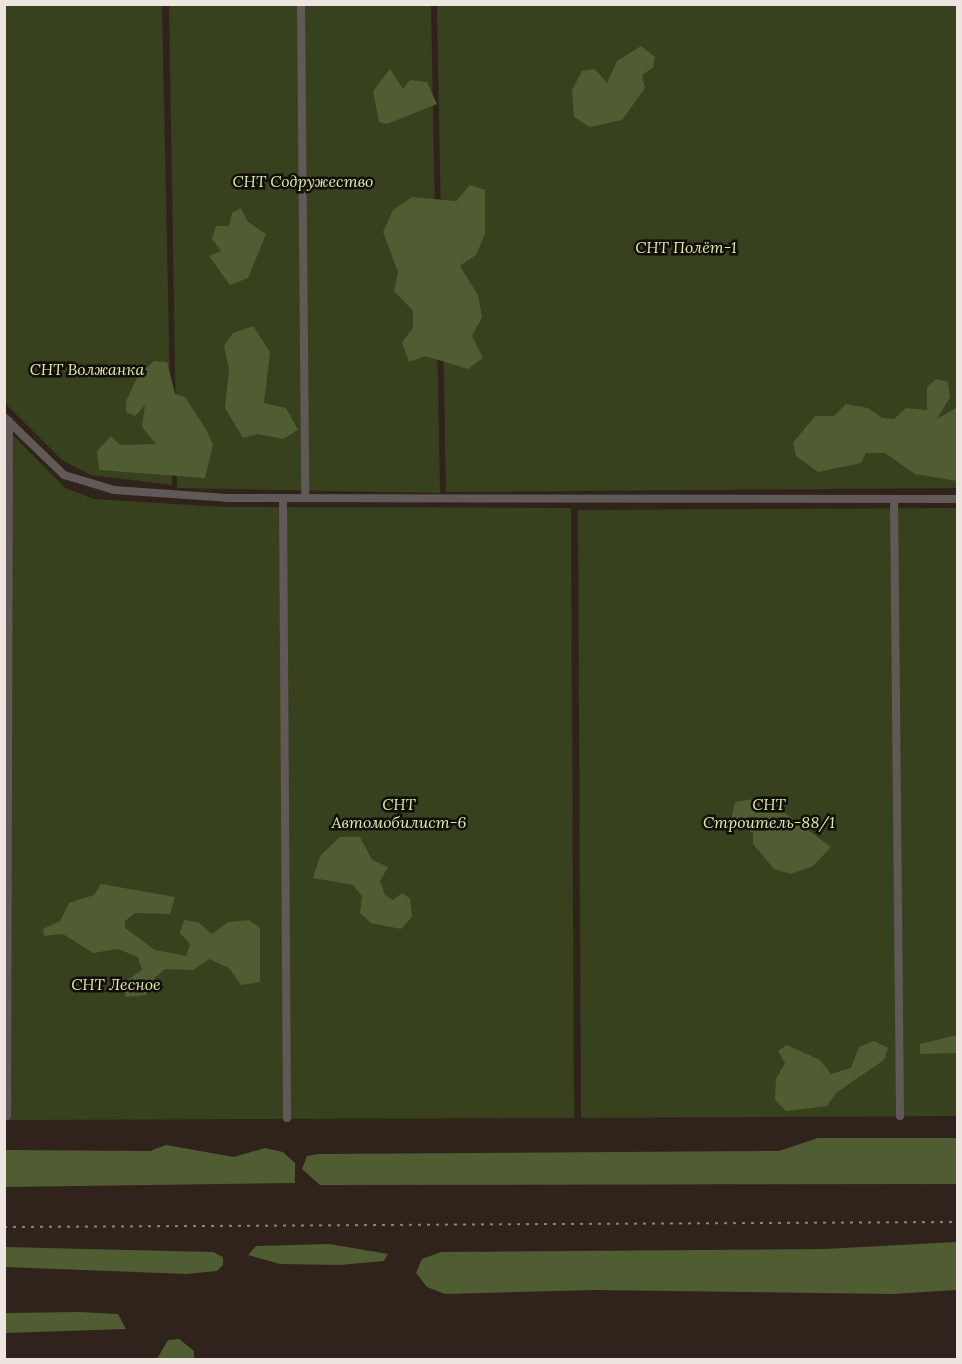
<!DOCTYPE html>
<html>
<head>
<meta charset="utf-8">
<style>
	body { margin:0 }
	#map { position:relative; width:962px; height:1364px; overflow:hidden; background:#30231c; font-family:Lora,serif }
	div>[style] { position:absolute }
	.green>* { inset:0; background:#38411e }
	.forest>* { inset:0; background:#505c32 }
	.minor>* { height:8px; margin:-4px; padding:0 4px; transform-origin:4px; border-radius:4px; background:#615957 }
	.rail>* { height:1.5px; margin-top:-0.75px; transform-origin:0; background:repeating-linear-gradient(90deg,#8c817b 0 3px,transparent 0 9px) }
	span { translate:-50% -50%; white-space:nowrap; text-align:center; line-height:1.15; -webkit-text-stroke:5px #140e0b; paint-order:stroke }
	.park-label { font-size:16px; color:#d8eda6; font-style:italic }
	.frame { position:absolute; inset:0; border:6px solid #eee5e0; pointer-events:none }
</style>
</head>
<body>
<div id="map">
	<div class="green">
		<i style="clip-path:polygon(5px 5px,162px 5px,172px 485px,91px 475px,62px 460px,5px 403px)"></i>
		<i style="clip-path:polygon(169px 5px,431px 5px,440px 493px,177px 488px)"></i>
		<i style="clip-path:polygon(437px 5px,957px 5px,957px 488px,446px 492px)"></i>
		<i style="clip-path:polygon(4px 426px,65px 488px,94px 499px,223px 507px,571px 508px,574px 1118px,5px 1120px)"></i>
		<i style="clip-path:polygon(957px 508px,957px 1116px,581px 1118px,578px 510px)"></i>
	</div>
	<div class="forest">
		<i style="clip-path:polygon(641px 46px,655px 57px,653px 68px,642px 75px,645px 88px,622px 120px,590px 127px,574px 117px,572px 90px,582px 71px,595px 69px,607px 83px,617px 61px)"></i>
		<i style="clip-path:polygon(390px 69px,403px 89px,410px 80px,427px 82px,437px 104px,387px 124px,379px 122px,373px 91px)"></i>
		<i style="clip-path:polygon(470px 185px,485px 190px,485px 234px,476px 255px,460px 266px,478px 295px,482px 317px,472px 336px,483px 358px,468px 369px,425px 356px,409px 362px,402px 342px,413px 328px,413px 311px,394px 291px,398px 272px,383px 232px,393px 210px,412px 197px,456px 201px)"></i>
		<i style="clip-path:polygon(241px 208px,248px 222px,266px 234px,248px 278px,230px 285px,209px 256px,221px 251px,212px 239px,216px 226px,229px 226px,232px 213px)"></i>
		<i style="clip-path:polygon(253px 326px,270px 352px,264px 403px,286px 408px,298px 430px,283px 439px,258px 434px,243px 438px,225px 408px,229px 368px,224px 346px,233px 333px)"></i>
		<i style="clip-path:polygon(154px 361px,167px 362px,175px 394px,185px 397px,207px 431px,213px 445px,205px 478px,99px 470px,97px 451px,111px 436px,120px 445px,156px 444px,142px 427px,145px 405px,135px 416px,126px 412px,126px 401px,138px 376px)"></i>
		<i style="clip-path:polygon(936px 379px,948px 382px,950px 397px,937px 419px,957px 407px,957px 481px,915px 474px,885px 453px,866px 453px,861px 463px,818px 472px,796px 456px,793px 443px,815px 416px,834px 416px,846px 404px,868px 408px,882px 418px,894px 419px,906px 408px,927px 410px,927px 387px)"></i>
		<i style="clip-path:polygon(754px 799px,777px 807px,831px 847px,813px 866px,791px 874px,774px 869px,753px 844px,753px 833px,731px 821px,735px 802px)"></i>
		<i style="clip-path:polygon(340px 837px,360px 837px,372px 860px,388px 867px,380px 881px,385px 895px,393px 900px,402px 893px,410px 898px,412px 917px,401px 929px,371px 923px,360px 913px,362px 896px,353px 885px,313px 878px,320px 856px)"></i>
		<i style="clip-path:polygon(101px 884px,175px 897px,170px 914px,135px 913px,125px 921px,125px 928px,155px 950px,186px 956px,190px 944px,180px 933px,184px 920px,198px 922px,212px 934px,228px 922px,249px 920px,260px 928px,260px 982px,241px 985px,229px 968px,209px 959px,193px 970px,165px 969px,149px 983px,146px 995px,126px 997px,122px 984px,142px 970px,138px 957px,118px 949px,93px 953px,63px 934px,44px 936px,43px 929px,60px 921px,69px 903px,94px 895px)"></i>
		<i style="clip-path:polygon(957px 1035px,957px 1053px,920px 1054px,920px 1044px)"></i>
		<i style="clip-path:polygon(874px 1041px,888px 1048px,884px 1060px,836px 1093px,827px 1106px,786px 1111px,775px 1100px,776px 1079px,785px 1063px,778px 1051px,787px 1045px,820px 1060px,831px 1074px,851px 1068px,859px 1047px)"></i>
		<i style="clip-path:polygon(818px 1138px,957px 1138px,957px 1184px,320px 1185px,302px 1169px,307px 1156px,319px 1154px,779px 1151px)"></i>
		<i style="clip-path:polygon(166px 1145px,234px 1157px,265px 1148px,283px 1152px,295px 1163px,295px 1183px,5px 1187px,5px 1150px,150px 1151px)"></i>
		<i style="clip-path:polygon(957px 1242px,957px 1290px,892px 1294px,595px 1290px,445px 1294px,427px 1287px,416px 1273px,422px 1259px,441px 1252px,824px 1249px)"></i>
		<i style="clip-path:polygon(329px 1244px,388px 1254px,384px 1261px,340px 1265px,280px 1264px,248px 1255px,256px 1246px)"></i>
		<i style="clip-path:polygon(5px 1247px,213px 1252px,223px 1257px,223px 1265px,217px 1271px,187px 1274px,5px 1267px)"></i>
		<i style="clip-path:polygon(80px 1312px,118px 1314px,126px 1329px,5px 1333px,5px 1313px)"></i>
		<i style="clip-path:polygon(179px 1339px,194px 1351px,194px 1359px,157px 1359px,168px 1340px)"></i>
	</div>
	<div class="minor">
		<i style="left:301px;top:4px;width:494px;rotate:89.5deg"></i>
		<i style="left:4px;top:417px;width:83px;rotate:44deg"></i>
		<i style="left:64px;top:475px;width:52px;rotate:16.7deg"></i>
		<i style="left:114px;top:490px;width:113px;rotate:4deg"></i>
		<i style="left:227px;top:498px;width:731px;rotate:0.08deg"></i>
		<i style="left:283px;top:498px;width:620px;rotate:89.63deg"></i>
		<i style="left:894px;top:499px;width:617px;rotate:89.44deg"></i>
		<i style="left:7px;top:1116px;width:695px;rotate:-89.84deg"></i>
	</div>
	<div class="rail">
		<i style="left:4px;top:1227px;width:954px;rotate:-0.3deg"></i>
	</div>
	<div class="park-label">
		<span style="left:303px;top:181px">СНТ Содружество</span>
		<span style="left:686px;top:247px">СНТ Полёт-1</span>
		<span style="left:87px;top:369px">СНТ Волжанка</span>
		<span style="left:399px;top:813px">СНТ<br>Автомобилист-6</span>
		<span style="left:769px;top:813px">СНТ<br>Строитель-88/1</span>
		<span style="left:116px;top:984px">СНТ Лесное</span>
	</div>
	<div class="frame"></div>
</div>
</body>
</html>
